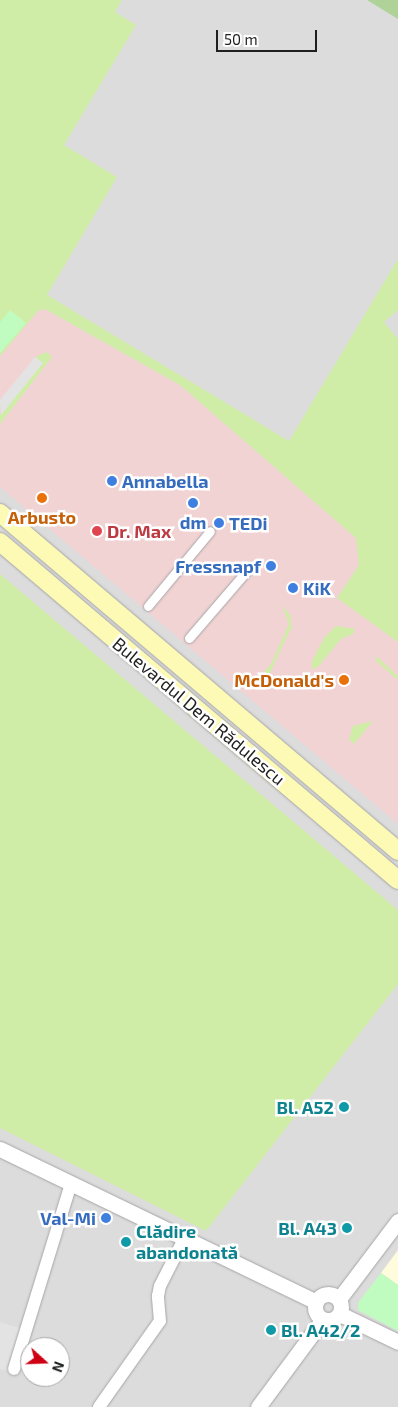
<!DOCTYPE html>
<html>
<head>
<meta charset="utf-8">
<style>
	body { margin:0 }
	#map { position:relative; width:398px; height:1407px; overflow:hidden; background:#f0ebe4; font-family:"Exo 2",sans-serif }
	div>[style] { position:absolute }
	.residential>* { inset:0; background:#dddcdc }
	.commercial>* { inset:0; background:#f2d3d4 }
	.education>* { inset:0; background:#fffcde }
	.grass>* { inset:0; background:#d0eda8 }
	.forest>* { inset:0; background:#aed297 }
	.park>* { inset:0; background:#c0fcbf }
	.parking>* { inset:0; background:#e3e3e3 }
	.roads { filter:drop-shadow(0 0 1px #a6a6a6) drop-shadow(0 0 1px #a6a6a6) }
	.pedestrian>* { height:9px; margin:-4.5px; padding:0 4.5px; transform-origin:4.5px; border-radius:4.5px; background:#fff }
	.minor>* { height:12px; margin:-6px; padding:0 6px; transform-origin:6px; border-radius:6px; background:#fff }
	.tertiary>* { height:15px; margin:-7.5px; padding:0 7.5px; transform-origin:7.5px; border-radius:7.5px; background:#fff }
	.tertiary>.ring { margin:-7.5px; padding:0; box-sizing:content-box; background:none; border:15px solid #fff; border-radius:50% }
	.secondary>* { height:18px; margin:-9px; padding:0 9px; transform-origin:9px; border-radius:9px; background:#fdfab6 }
	.dots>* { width:14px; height:14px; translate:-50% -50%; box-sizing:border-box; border:2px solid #fff; border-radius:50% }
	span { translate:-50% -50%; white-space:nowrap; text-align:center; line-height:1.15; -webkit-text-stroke:5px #fff; paint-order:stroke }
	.shop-label { font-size:18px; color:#366cbe; font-weight:700 }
	.left { translate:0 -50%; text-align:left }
	.right { translate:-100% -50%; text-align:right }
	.food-label { font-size:18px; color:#c56008; font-weight:700 }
	.health-label { font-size:18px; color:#be3a42; font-weight:700 }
	.street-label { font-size:18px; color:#1f1f1f }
	.culture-label { font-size:18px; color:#0d838f; font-weight:700 }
	.north { position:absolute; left:20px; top:1337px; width:50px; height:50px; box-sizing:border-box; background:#fff; border:1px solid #a5a5a5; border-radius:50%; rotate:110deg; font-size:14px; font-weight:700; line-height:20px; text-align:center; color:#1f1f1f }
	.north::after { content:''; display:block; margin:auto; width:18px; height:22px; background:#cd0013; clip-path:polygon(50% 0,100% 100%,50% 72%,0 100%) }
	.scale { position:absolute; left:216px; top:30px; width:101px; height:22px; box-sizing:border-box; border:2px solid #1f1f1f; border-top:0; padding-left:6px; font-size:15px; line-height:18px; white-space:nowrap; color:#1f1f1f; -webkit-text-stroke:4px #fff; paint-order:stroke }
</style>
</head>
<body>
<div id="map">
	<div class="residential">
		<i style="clip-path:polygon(evenodd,0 0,398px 0,398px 1407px,0 1407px,0 0,30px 1347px,60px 1347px,60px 1377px,30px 1377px,30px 1347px)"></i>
	</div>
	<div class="commercial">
		<i style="clip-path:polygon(45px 309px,180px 385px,356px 538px,359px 565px,337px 598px,398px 642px,398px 824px,0 487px,0 356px,38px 311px)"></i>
	</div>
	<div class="education">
		<i style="clip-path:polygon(398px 1250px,398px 1285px,381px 1273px)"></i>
	</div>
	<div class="grass">
		<i style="clip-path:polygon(0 0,122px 0,115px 12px,136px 25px,64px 145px,117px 177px,47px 295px,289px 441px,398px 259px,398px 310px,384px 322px,398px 339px,398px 642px,337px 598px,359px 565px,356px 538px,180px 385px,45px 309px,38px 311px,0 356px)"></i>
		<i style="clip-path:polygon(47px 352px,52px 357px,0 424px,0 414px,42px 363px,35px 357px)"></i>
		<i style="clip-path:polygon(0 574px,398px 910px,398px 984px,206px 1231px,0 1128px)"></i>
		<i style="clip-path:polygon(282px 605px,290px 615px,292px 626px,266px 681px,262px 674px,271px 664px,289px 624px)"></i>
		<i style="clip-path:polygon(336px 626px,355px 629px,353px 634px,341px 639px,318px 667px,312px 669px,312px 661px,324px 638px)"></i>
		<i style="clip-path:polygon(377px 657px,397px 675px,398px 680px,375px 660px)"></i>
		<i style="clip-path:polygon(373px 721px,354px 744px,349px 739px,353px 726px)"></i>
	</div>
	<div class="forest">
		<i style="clip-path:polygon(367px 0,398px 0,398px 19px)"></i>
	</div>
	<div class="park">
		<i style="clip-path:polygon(10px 310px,26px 323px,0 353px,0 322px)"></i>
		<i style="clip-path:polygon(381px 1273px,398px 1285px,398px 1331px,358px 1310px,358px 1303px)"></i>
	</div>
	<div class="parking">
		<i style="clip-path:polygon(35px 357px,43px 363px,1px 415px,0 400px)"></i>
		<i style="clip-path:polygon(0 1322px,23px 1329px,11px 1372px,0 1369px)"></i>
	</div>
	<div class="roads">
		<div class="pedestrian">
			<i style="left:148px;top:606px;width:97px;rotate:-50.4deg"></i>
			<i style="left:189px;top:638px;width:94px;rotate:-49.3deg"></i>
		</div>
		<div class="minor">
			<i style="left:14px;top:1369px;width:194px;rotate:-72.9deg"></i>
			<i style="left:99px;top:1407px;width:105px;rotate:-54.7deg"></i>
			<i style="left:160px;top:1321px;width:25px;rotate:-95deg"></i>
			<i style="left:158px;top:1296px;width:10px;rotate:-79deg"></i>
			<i style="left:160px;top:1286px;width:53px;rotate:-62.9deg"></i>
		</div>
		<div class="tertiary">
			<i style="left:0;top:1149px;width:351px;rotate:25.8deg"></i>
			<i class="ring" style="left:315px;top:1294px;width:11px;height:11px"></i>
			<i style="left:339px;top:1299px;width:98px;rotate:-52.9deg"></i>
			<i style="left:340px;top:1314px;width:64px;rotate:25.8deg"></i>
			<i style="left:258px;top:1407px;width:109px;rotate:-53.5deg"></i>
		</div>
		<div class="secondary">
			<i style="left:0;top:513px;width:522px;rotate:40.34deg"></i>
			<i style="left:0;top:542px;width:522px;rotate:40.34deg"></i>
		</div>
	</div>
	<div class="dots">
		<i style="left:112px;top:481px;background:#3f7fe0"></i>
		<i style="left:42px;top:498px;background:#e8710a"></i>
		<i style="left:193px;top:503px;background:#3f7fe0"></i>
		<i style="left:219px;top:523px;background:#3f7fe0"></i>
		<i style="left:97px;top:531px;background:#e0444e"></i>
		<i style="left:271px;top:566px;background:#3f7fe0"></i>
		<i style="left:293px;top:588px;background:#3f7fe0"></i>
		<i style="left:344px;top:680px;background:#e8710a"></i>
		<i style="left:344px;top:1107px;background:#0f9aa8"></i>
		<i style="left:106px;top:1218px;background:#3f7fe0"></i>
		<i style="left:347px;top:1228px;background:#0f9aa8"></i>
		<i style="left:126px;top:1242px;background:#0f9aa8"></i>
		<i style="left:271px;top:1330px;background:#0f9aa8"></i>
	</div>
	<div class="shop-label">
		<span class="left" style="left:122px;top:481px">Annabella</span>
		<span style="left:193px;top:522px">dm</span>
		<span class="left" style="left:229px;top:523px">TEDi</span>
		<span class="right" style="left:261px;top:566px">Fressnapf</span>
		<span class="left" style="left:303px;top:588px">KiK</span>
		<span class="right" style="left:96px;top:1218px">Val-Mi</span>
	</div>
	<div class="food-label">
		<span style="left:42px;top:517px">Arbusto</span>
		<span class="right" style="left:334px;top:680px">McDonald's</span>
	</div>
	<div class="health-label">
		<span class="left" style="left:107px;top:531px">Dr. Max</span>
	</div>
	<div class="street-label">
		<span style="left:199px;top:711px;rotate:40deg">Bulevardul Dem Rădulescu</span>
	</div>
	<div class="culture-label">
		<span class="right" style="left:334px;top:1107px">Bl. A52</span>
		<span class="right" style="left:337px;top:1228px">Bl. A43</span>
		<span class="left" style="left:136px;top:1242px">Clădire<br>abandonată</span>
		<span class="left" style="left:281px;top:1330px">Bl. A42/2</span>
	</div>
	<div class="north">N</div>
	<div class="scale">50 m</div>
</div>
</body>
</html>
